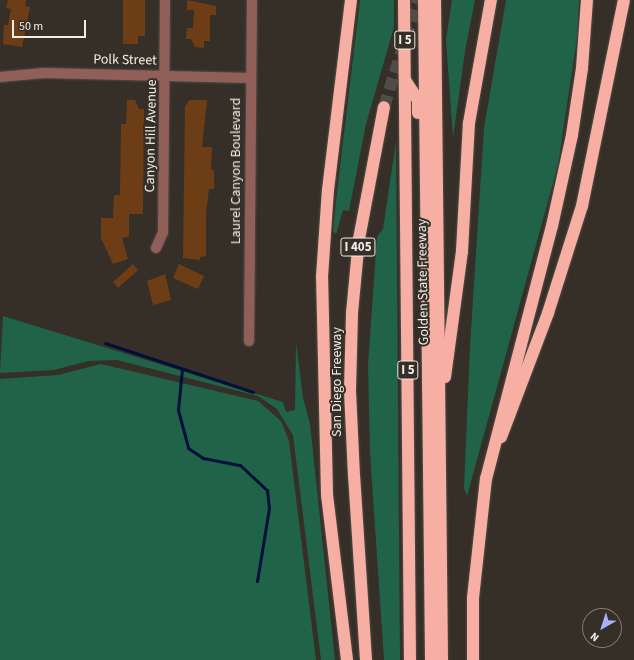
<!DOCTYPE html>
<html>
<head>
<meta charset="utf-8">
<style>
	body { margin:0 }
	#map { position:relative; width:634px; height:660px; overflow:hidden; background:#352f28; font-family:"Source Sans 3",sans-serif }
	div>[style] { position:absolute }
	.green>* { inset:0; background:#216348 }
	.stream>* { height:3px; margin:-1.5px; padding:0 1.5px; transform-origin:1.5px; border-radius:1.5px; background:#011039 }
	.building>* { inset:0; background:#6d3e16 }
	.highway-tunnel>* { height:12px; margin-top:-6px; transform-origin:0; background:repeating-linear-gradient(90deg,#514c45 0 12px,transparent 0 18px) }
	.roads { filter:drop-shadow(0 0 1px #534d47) drop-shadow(0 0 1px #534d47) }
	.minor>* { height:10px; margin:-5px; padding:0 5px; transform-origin:5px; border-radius:5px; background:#906058 }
	.highway>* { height:12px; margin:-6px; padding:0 6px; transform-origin:6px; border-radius:6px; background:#f7afa4 }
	span { translate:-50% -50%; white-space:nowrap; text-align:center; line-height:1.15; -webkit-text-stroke:4px #352f28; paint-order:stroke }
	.shield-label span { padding:1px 3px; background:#352f28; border:1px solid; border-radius:3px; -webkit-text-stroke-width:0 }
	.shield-label { font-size:13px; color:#f1ede9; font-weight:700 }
	.street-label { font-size:14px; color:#f1ede9 }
	.north { position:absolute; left:582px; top:608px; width:40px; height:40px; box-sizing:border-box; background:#352f28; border:1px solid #807b75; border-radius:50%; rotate:219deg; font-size:11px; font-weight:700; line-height:16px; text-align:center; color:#f1ede9 }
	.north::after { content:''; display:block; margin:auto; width:14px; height:18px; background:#aab0fb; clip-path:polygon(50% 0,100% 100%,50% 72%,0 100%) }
	.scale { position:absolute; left:12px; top:20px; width:74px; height:18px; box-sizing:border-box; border:2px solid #f1ede9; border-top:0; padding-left:5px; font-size:12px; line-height:14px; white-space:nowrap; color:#f1ede9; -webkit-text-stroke:3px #352f28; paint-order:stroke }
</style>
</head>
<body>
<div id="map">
	<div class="green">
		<i style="clip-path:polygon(360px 0,394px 0,394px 27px,366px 124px,349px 211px,343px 210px,336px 234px,333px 231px,336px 201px)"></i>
		<i style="clip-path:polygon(452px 0,475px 0,465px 51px,453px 138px,446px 40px)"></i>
		<i style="clip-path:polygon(506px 0,579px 0,577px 38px,558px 165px,467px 496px,464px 488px,470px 346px,484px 128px)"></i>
		<i style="clip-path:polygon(396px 141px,400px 660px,384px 660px,370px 452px,368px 365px,377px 237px,383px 229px)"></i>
		<i style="clip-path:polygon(3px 316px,283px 402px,286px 412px,295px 410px,296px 342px,303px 398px,310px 424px,335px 660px,321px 660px,293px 435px,277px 409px,258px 396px,117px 360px,88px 361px,54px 370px,0 373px)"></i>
		<i style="clip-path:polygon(101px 364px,258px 401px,281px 421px,289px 441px,316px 660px,0 660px,0 379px,58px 375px)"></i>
	</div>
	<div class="stream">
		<i style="left:105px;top:343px;width:156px;rotate:18.3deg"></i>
		<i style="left:182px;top:369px;width:41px;rotate:95.6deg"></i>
		<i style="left:178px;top:410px;width:39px;rotate:75deg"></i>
		<i style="left:188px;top:448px;width:18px;rotate:34deg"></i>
		<i style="left:203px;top:458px;width:38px;rotate:11deg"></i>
		<i style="left:240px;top:465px;width:37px;rotate:43deg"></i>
		<i style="left:267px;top:490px;width:18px;rotate:84deg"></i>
		<i style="left:269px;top:508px;width:74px;rotate:99.3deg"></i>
	</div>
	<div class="building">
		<i style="clip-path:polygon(8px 0,26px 0,25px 6px,30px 7px,22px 47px,3px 44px,4px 25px,8px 25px,11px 9px,6px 8px)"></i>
		<i style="clip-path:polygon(123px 0,145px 0,145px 36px,138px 36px,138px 44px,123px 44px)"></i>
		<i style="clip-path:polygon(187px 0,216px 6px,216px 15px,210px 15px,210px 41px,204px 41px,204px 48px,195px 47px,191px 39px,186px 39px,187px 28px,193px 28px,194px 10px,187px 10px)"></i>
		<i style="clip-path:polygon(127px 100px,135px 100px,139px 109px,144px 109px,143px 214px,129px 214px,129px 237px,122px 238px,128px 259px,113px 264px,101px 238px,101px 218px,113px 218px,114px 195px,120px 195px,121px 124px,126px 124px)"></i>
		<i style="clip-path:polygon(189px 100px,207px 100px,202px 147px,212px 147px,211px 170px,214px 170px,214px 189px,209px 189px,206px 212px,206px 256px,200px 257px,200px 260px,183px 258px,185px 107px)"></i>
		<i style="clip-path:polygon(133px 264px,138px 270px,118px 288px,113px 282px)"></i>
		<i style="clip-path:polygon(179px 264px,204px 276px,198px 289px,173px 278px)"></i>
		<i style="clip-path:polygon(165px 274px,171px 300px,153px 305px,147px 281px)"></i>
	</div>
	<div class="highway-tunnel">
		<i style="left:384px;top:107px;width:112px;rotate:-72.4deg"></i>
	</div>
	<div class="roads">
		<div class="minor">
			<i style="left:0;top:77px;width:44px;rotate:-5.2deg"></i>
			<i style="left:44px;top:73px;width:206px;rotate:1.4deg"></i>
			<i style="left:156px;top:248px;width:17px;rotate:-66deg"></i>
			<i style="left:163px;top:232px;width:232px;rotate:-89.5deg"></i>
			<i style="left:249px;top:341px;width:341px;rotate:-89.5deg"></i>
		</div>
		<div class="highway">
			<i style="left:404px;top:0;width:660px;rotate:89.48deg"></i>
			<i style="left:424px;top:0;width:660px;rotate:89.39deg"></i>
			<i style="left:435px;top:0;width:660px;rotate:89.39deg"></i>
			<i style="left:405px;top:80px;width:24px;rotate:57deg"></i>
			<i style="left:418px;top:100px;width:13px;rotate:90deg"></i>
			<i style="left:445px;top:377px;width:127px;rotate:-82.3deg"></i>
			<i style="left:462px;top:251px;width:128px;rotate:-86.9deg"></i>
			<i style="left:469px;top:123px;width:125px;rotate:-79.9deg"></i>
			<i style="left:501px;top:437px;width:133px;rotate:-69.2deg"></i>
			<i style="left:548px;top:313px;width:112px;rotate:-72.4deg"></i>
			<i style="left:582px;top:206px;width:210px;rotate:-78.5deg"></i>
			<i style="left:347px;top:660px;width:167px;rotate:-96.9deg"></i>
			<i style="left:327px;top:494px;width:217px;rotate:-91.3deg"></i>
			<i style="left:322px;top:277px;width:87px;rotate:-86.1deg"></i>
			<i style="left:328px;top:190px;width:191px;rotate:-83.1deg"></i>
			<i style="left:366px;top:660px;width:184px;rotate:-93.7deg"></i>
			<i style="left:354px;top:476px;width:86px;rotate:-92.7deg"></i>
			<i style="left:350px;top:390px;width:77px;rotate:-88.5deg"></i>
			<i style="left:352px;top:313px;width:74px;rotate:-84.6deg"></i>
			<i style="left:359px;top:239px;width:134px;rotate:-79.3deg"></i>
			<i style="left:473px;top:660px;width:62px;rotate:-90deg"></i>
			<i style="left:473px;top:598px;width:120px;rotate:-83.8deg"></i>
			<i style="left:486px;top:479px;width:261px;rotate:-75.4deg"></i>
			<i style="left:552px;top:226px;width:93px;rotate:-77.6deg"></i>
			<i style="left:572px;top:135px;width:68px;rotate:-81.5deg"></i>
			<i style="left:582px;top:68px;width:68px;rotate:-85.8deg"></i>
		</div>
	</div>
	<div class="shield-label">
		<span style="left:405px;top:40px">I 5</span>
		<span style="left:358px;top:247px">I 405</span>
		<span style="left:408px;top:370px">I 5</span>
	</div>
	<div class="street-label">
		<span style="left:125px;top:60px;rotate:1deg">Polk Street</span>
		<span style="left:151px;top:136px;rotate:-89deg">Canyon Hill Avenue</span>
		<span style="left:236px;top:171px;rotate:-90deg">Laurel Canyon Boulevard</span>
		<span style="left:423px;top:282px;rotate:-91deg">Golden State Freeway</span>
		<span style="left:337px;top:382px;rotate:-90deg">San Diego Freeway</span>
	</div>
	<div class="north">N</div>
	<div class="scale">50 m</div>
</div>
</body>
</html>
